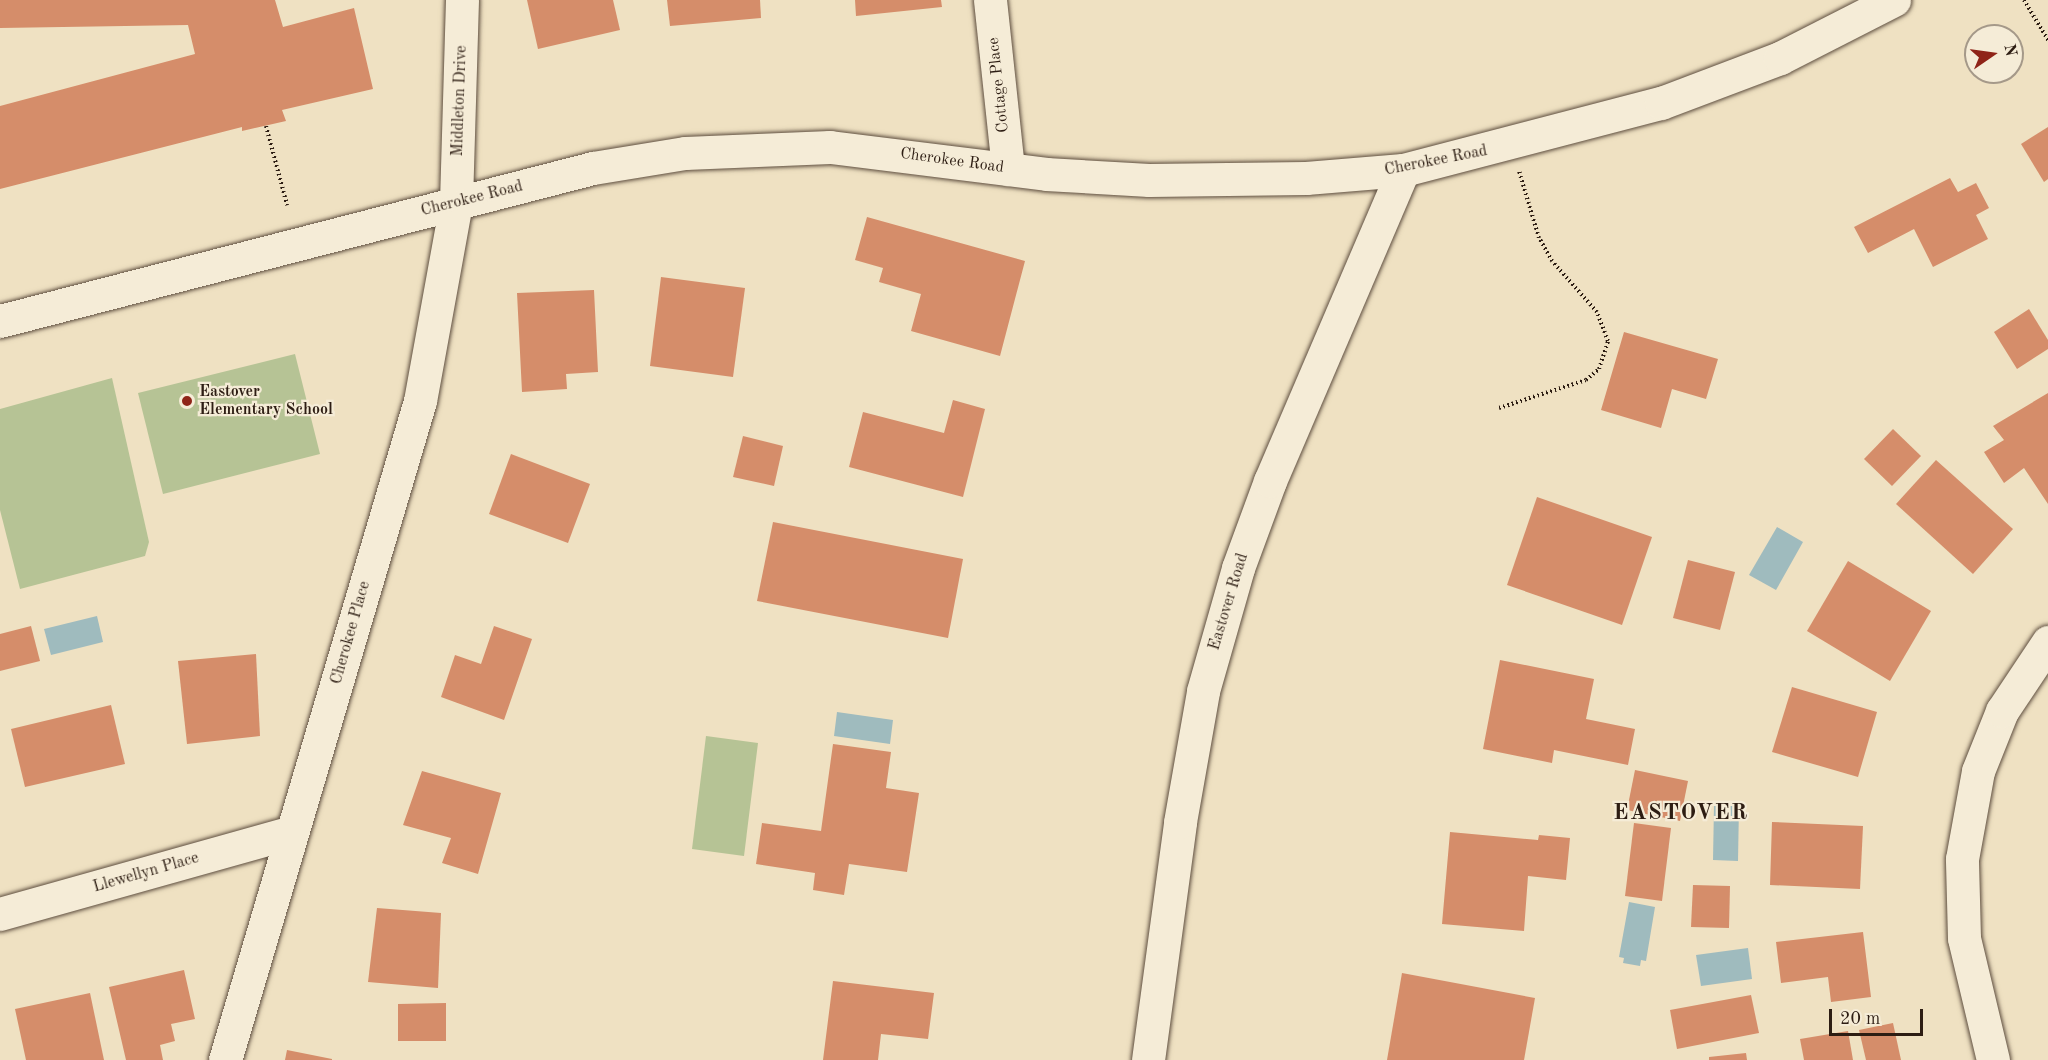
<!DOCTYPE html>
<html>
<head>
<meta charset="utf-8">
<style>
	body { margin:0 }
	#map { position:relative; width:2048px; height:1060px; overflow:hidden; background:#efe1c2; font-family:"Old Standard TT",serif }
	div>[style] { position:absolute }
	.green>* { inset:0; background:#b6c395 }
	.water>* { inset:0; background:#9fbbbe }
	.building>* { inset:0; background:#d58d6a }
	.path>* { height:4px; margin-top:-2px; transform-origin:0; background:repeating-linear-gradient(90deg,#2d1d13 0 1.5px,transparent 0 4.5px) }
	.roads { filter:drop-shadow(0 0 2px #5e4e3f) drop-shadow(0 0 2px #5e4e3f) }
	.street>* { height:33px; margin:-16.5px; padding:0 16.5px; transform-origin:16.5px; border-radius:16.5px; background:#f5ecd7 }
	.dots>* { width:16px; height:16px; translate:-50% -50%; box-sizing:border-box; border:3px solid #f5ecd7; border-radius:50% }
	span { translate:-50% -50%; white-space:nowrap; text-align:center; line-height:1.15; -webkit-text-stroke:4.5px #f5ecd7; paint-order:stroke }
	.street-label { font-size:16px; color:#2d1d13 }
	.poi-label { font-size:16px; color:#2d1d13; font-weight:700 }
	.left { translate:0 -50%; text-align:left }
	.district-label { font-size:22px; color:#2d1d13; font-weight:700; letter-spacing:1.5px }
	.north { position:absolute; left:1964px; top:24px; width:60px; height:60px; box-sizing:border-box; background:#f5ecd7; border:2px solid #a59989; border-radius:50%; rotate:77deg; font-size:16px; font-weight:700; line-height:24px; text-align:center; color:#2d1d13 }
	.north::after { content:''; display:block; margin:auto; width:21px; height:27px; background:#8f2418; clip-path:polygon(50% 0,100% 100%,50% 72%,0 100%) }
	.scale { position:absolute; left:1829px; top:1009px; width:94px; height:27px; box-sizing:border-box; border:3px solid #2d1d13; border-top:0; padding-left:8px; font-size:18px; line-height:21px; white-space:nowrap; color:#2d1d13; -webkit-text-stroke:4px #f5ecd7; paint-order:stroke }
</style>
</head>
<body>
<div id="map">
	<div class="green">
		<i style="clip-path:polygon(295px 354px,320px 454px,163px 494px,138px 393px)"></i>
		<i style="clip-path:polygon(112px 378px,149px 542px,145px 556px,20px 589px,0 510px,0 409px)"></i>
		<i style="clip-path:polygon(706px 736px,758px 743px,744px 856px,692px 849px)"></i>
	</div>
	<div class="water">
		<i style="clip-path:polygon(1777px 527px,1803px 542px,1776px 590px,1749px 575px)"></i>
		<i style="clip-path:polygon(97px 616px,103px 642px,51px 655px,44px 629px)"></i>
		<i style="clip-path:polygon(837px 712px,893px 720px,890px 744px,834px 736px)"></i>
		<i style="clip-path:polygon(1714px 805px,1739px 805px,1738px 861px,1713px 860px)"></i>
		<i style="clip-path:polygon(1629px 902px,1655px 907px,1646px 961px,1641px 960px,1640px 966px,1623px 963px,1624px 958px,1619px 957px)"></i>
		<i style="clip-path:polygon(1748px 948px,1752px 979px,1701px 986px,1696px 955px)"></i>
	</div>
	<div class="building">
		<i style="clip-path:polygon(0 0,275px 0,283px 27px,354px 8px,373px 89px,282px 110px,286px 121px,242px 131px,242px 127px,0 189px,0 106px,195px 54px,188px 25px,0 28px)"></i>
		<i style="clip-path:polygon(527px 0,613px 0,620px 30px,538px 49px)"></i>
		<i style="clip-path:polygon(667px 0,760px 0,761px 18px,670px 26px)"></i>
		<i style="clip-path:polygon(855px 0,941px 0,942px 7px,856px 16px)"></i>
		<i style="clip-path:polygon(2048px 127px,2048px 179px,2044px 182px,2021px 144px)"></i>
		<i style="clip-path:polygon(1950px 178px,1958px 192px,1976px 183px,1989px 208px,1976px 215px,1988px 239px,1933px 267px,1914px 229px,1868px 253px,1854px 227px)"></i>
		<i style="clip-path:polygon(867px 217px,1025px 261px,1000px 356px,911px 331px,921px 294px,879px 282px,883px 268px,855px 260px)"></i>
		<i style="clip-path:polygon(661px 277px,745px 288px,733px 377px,650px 366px)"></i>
		<i style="clip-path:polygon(594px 290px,598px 372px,566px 374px,567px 389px,522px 392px,517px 293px)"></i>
		<i style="clip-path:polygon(2029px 309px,2048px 340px,2048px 349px,2017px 369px,1994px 332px)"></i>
		<i style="clip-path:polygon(1624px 332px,1718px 359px,1706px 399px,1672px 389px,1661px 428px,1601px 410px)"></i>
		<i style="clip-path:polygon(2048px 393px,2048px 504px,2024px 468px,2004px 483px,1984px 452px,2004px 440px,1993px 426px)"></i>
		<i style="clip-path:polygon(953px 400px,985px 409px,963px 497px,849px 467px,863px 412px,944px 433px)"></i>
		<i style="clip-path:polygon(1893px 429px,1921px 456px,1892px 486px,1864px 459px)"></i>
		<i style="clip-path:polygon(743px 436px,783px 446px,774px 486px,733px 477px)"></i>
		<i style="clip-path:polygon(511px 454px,590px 484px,568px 543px,489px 514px)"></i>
		<i style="clip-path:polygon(1936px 460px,2013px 529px,1973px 574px,1896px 504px)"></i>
		<i style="clip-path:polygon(1537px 497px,1652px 537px,1622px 625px,1507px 585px)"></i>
		<i style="clip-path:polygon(773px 522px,963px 559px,948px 638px,757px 601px)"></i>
		<i style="clip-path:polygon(1688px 560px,1735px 572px,1720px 630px,1673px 618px)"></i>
		<i style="clip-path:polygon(1848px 561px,1931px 611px,1890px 681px,1807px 631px)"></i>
		<i style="clip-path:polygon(31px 626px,40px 661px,0 671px,0 634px)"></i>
		<i style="clip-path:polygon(494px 626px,532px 639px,504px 720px,441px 697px,455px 655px,481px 664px)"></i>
		<i style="clip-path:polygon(256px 654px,260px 736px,187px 744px,178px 661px)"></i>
		<i style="clip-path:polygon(1500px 660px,1594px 679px,1586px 719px,1635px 729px,1628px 765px,1554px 750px,1552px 763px,1483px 749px)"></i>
		<i style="clip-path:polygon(1792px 687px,1877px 712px,1858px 777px,1772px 752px)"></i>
		<i style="clip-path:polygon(111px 705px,125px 764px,25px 787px,11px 729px)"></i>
		<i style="clip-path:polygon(833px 744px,891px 752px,886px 788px,919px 793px,907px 872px,849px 864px,844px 895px,813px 890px,815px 873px,756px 864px,762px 823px,821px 831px)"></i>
		<i style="clip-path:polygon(1635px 770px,1688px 781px,1680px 821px,1627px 810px)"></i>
		<i style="clip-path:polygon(422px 771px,501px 793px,478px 874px,442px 863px,451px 838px,403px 825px)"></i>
		<i style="clip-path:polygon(1772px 822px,1863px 826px,1860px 889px,1770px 885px)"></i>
		<i style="clip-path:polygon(1634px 823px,1671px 828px,1662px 901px,1625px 896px)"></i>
		<i style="clip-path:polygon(1450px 832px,1538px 840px,1539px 835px,1570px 838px,1566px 880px,1528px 876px,1524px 931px,1442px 924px)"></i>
		<i style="clip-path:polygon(1693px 885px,1730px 886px,1729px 928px,1691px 927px)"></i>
		<i style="clip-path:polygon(377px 908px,441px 913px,438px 988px,368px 982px)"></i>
		<i style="clip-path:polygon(1863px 932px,1871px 997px,1831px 1002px,1828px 977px,1781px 983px,1776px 942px)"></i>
		<i style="clip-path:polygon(184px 970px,195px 1019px,171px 1024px,175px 1041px,160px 1045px,163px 1060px,126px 1060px,109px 987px)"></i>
		<i style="clip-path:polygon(1402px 973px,1535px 998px,1524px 1060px,1387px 1060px)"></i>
		<i style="clip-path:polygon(833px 981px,934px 993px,928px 1039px,881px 1034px,878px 1060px,823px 1060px)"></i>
		<i style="clip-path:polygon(90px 993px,104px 1060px,26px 1060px,15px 1009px)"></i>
		<i style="clip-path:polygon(1751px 995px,1759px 1033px,1677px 1049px,1670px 1010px)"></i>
		<i style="clip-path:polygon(446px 1003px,446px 1041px,398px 1041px,398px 1004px)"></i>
		<i style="clip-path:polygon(1893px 1023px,1901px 1060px,1866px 1060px,1859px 1030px)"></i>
		<i style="clip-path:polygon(1848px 1031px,1853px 1060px,1804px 1060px,1800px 1039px)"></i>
		<i style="clip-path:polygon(287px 1050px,332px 1059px,332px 1060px,285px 1060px)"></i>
		<i style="clip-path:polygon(1746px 1053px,1747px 1060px,1709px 1060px,1709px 1057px)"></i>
	</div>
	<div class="path">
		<i style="left:2024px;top:0;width:47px;rotate:59deg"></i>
		<i style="left:266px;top:126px;width:82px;rotate:75.1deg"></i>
		<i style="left:1499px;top:408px;width:91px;rotate:-17.8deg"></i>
		<i style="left:1586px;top:380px;width:17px;rotate:-40deg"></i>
		<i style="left:1599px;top:369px;width:29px;rotate:-72deg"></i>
		<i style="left:1608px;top:341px;width:31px;rotate:-111deg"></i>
		<i style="left:1597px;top:312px;width:68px;rotate:-131.4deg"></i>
		<i style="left:1552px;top:261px;width:26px;rotate:-119deg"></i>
		<i style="left:1539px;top:238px;width:70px;rotate:-106.6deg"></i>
	</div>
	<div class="roads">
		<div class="street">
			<i style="left:990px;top:0;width:170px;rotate:83.9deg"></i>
			<i style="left:0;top:321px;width:612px;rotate:-14.47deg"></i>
			<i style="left:593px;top:168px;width:93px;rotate:-9.3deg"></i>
			<i style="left:685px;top:153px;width:145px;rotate:-2.4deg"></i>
			<i style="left:830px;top:147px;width:218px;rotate:7.1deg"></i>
			<i style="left:1046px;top:174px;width:103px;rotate:3.3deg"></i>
			<i style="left:1149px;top:180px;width:157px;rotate:-0.7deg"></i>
			<i style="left:1306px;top:178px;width:97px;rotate:-4.7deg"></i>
			<i style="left:1403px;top:170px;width:267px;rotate:-14.6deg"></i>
			<i style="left:1661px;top:103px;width:127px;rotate:-20.7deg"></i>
			<i style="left:1780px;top:58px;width:128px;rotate:-27deg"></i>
			<i style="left:0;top:914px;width:303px;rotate:-15.7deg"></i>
			<i style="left:225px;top:1060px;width:687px;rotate:-73.52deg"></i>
			<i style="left:420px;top:401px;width:202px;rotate:-79.7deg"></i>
			<i style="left:456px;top:202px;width:202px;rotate:-88.3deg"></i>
			<i style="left:1148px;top:1060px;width:240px;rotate:-82.3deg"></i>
			<i style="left:1180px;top:822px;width:133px;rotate:-80deg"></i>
			<i style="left:1203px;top:691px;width:128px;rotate:-74.1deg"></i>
			<i style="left:1238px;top:568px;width:93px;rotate:-69.8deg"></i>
			<i style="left:1270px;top:481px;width:338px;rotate:-66.8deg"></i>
			<i style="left:1993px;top:1060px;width:125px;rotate:-103.4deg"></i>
			<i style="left:1964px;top:938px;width:79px;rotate:-91.5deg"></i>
			<i style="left:1962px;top:859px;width:89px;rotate:-79.7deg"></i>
			<i style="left:1978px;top:771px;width:65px;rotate:-68.2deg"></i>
			<i style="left:2002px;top:711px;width:83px;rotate:-56.3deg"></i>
		</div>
	</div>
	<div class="dots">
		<i style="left:187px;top:401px;background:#8f2418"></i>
	</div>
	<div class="street-label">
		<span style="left:999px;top:85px;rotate:-96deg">Cottage Place</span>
		<span style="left:460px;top:101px;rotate:-88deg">Middleton Drive</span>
		<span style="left:952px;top:161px;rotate:8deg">Cherokee Road</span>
		<span style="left:1436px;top:161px;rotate:-11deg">Cherokee Road</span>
		<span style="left:472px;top:199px;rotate:-14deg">Cherokee Road</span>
		<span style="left:1229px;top:602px;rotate:-73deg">Eastover Road</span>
		<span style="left:351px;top:633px;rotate:-74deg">Cherokee Place</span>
		<span style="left:146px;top:873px;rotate:-16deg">Llewellyn Place</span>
	</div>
	<div class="poi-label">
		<span class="left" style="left:199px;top:401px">Eastover<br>Elementary School</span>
	</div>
	<div class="district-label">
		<span style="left:1681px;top:814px">EASTOVER</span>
	</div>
	<div class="north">N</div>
	<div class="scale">20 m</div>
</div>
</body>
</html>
